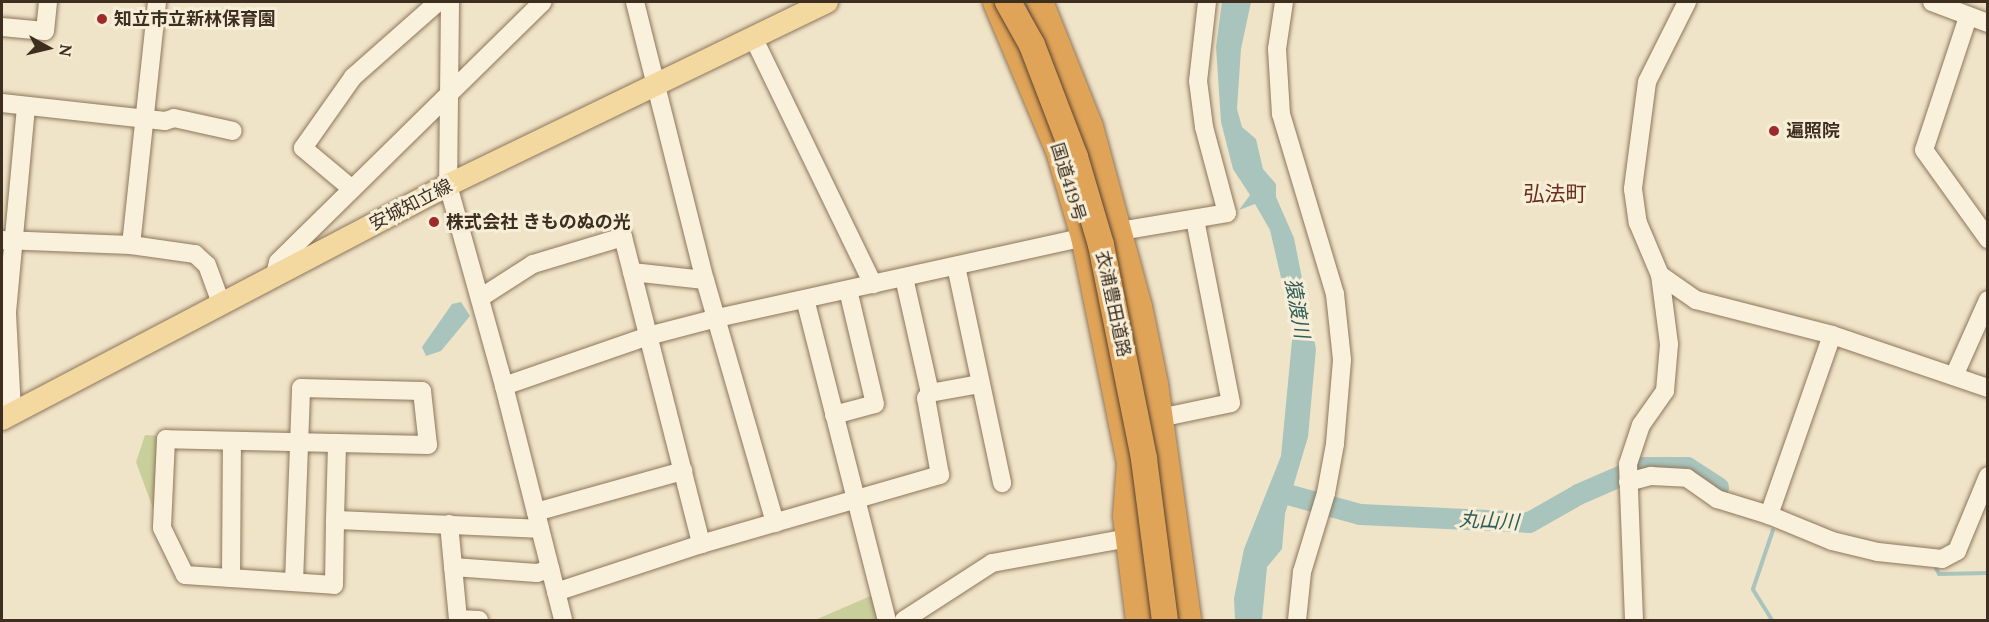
<!DOCTYPE html>
<html>
<head>
<meta charset="utf-8">
<style>
	body { margin:0 }
	#map { position:relative; width:1989px; height:622px; overflow:hidden; background:#f0e4c8; font-family:Lora,"Noto Sans JP",serif }
	div>[style] { position:absolute }
	.green>* { inset:0; background:#c9cf9b }
	.water>* { inset:0; background:#a9c4bc }
	.stream>* { height:4px; margin:-2px; padding:0 2px; transform-origin:2px; border-radius:2px; background:#a9c4bc }
	.river>* { height:21px; margin:-10.5px; padding:0 10.5px; transform-origin:10.5px; border-radius:10.5px; background:#a9c4bc }
	.roads { filter:drop-shadow(0 0 2px #8d765c) drop-shadow(0 0 2px #8d765c) }
	.minor>* { height:18px; margin:-9px; padding:0 9px; transform-origin:9px; border-radius:9px; background:#faf1dc }
	.major>* { height:22px; margin:-11px; padding:0 11px; transform-origin:11px; border-radius:11px; background:#f3d9a0 }
	.highway>* { height:26px; margin:-13px; padding:0 13px; transform-origin:13px; border-radius:13px; background:#e0a458 }
	.bridges { filter:drop-shadow(0 0 2px #5b4430) drop-shadow(0 0 2px #5b4430) }
	.highway-bridge>* { height:26px; margin:-13px; padding:0 13px; transform-origin:13px; border-radius:13px; background:#e0a458 }
	.dots>* { width:16px; height:16px; translate:-50% -50%; box-sizing:border-box; border:3px solid #f7eed8; border-radius:50% }
	span { translate:-50% -50%; white-space:nowrap; text-align:center; line-height:1.15; -webkit-text-stroke:6px #f7eed8; paint-order:stroke }
	.poi-label { font-size:18px; color:#3d2e20; font-weight:700 }
	.left { translate:0 -50%; text-align:left }
	.street-label { font-size:18px; color:#3d2e20 }
	.water-label { font-size:20px; color:#2f5d5a; font-style:italic }
	.quarter-label { font-size:21px; color:#6b2e1e }
	.frame { position:absolute; inset:0; border:3px solid #3d2e20; pointer-events:none }
	.north { position:absolute; left:18px; top:18px; width:60px; height:60px; -webkit-text-stroke:4px #f7eed8; paint-order:stroke; rotate:98deg; font-size:16px; font-weight:700; line-height:24px; text-align:center; color:#3d2e20 }
	.north::after { content:''; display:block; margin:auto; width:21px; height:27px; background:#3d2e20; clip-path:polygon(50% 0,100% 100%,50% 72%,0 100%) }
</style>
</head>
<body>
<div id="map">
	<div class="green">
		<i style="clip-path:polygon(145px 435px,162px 436px,159px 525px,136px 462px)"></i>
		<i style="clip-path:polygon(875px 594px,882px 620px,815px 620px)"></i>
	</div>
	<div class="water">
		<i style="clip-path:polygon(1222px 2px,1251px 2px,1241px 49px,1237px 109px,1242px 127px,1256px 139px,1263px 169px,1276px 184px,1276px 197px,1294px 238px,1316px 349px,1308px 437px,1285px 514px,1282px 549px,1267px 567px,1262px 620px,1235px 620px,1234px 598px,1244px 549px,1281px 456px,1293px 330px,1270px 230px,1255px 204px,1239px 210px,1250px 195px,1233px 169px,1221px 122px,1216px 47px)"></i>
		<i style="clip-path:polygon(461px 302px,470px 316px,441px 351px,426px 356px,422px 347px,452px 304px)"></i>
	</div>
	<div class="stream">
		<i style="left:1934px;top:564px;width:11px;rotate:63deg"></i>
		<i style="left:1939px;top:574px;width:49px;rotate:-1.2deg"></i>
		<i style="left:1772px;top:620px;width:36px;rotate:-122deg"></i>
		<i style="left:1753px;top:589px;width:62px;rotate:-71.3deg"></i>
	</div>
	<div class="river">
		<i style="left:1280px;top:492px;width:83px;rotate:15.4deg"></i>
		<i style="left:1360px;top:514px;width:169px;rotate:2.7deg"></i>
		<i style="left:1529px;top:522px;width:56px;rotate:-29.7deg"></i>
		<i style="left:1578px;top:494px;width:68px;rotate:-23.5deg"></i>
		<i style="left:1640px;top:467px;width:47px"></i>
		<i style="left:1687px;top:467px;width:37px;rotate:33deg"></i>
	</div>
	<div class="roads">
		<div class="minor">
			<i style="left:450px;top:2px;width:183px;rotate:90.6deg"></i>
			<i style="left:448px;top:185px;width:209px;rotate:74.4deg"></i>
			<i style="left:504px;top:386px;width:241px;rotate:75.8deg"></i>
			<i style="left:635px;top:2px;width:287px;rotate:75.9deg"></i>
			<i style="left:705px;top:280px;width:253px;rotate:73.9deg"></i>
			<i style="left:1284px;top:2px;width:48px;rotate:98.5deg"></i>
			<i style="left:1277px;top:49px;width:65px;rotate:86.5deg"></i>
			<i style="left:1281px;top:114px;width:188px;rotate:73.3deg"></i>
			<i style="left:1335px;top:294px;width:66px;rotate:83.9deg"></i>
			<i style="left:1342px;top:360px;width:84px;rotate:94.8deg"></i>
			<i style="left:1335px;top:444px;width:50px;rotate:100.4deg"></i>
			<i style="left:1326px;top:493px;width:83px;rotate:106.9deg"></i>
			<i style="left:1302px;top:572px;width:48px;rotate:95.9deg"></i>
			<i style="left:1687px;top:2px;width:89px;rotate:116.6deg"></i>
			<i style="left:1647px;top:82px;width:108px;rotate:97.5deg"></i>
			<i style="left:1633px;top:189px;width:34px;rotate:82deg"></i>
			<i style="left:1638px;top:223px;width:56px;rotate:67.1deg"></i>
			<i style="left:1660px;top:275px;width:44px;rotate:34.8deg"></i>
			<i style="left:1696px;top:300px;width:140px;rotate:14.4deg"></i>
			<i style="left:1832px;top:335px;width:165px;rotate:18.8deg"></i>
			<i style="left:1932px;top:2px;width:60px;rotate:20.6deg"></i>
			<i style="left:1968px;top:17px;width:140px;rotate:108.3deg"></i>
			<i style="left:1924px;top:150px;width:110px;rotate:54.3deg"></i>
			<i style="left:2px;top:27px;width:43px;rotate:5.3deg"></i>
			<i style="left:45px;top:31px;width:29px;rotate:-84deg"></i>
			<i style="left:753px;top:37px;width:275px;rotate:64.1deg"></i>
			<i style="left:2px;top:103px;width:164px;rotate:6.3deg"></i>
			<i style="left:165px;top:121px;width:9px;rotate:-18deg"></i>
			<i style="left:174px;top:118px;width:60px;rotate:12.4deg"></i>
			<i style="left:352px;top:189px;width:64px;rotate:-140.1deg"></i>
			<i style="left:303px;top:148px;width:87px;rotate:-54.8deg"></i>
			<i style="left:353px;top:77px;width:113px;rotate:-41.4deg"></i>
			<i style="left:2px;top:240px;width:129px;rotate:2.2deg"></i>
			<i style="left:131px;top:245px;width:65px;rotate:8deg"></i>
			<i style="left:195px;top:254px;width:16px;rotate:43deg"></i>
			<i style="left:207px;top:265px;width:40px;rotate:69.8deg"></i>
			<i style="left:131px;top:245px;width:244px;rotate:-83.9deg"></i>
			<i style="left:956px;top:266px;width:222px;rotate:78deg"></i>
			<i style="left:632px;top:272px;width:73px;rotate:6.3deg"></i>
			<i style="left:275px;top:275px;width:13px;rotate:-77deg"></i>
			<i style="left:278px;top:262px;width:371px;rotate:-44.5deg"></i>
			<i style="left:480px;top:298px;width:63px;rotate:-32.7deg"></i>
			<i style="left:533px;top:264px;width:94px;rotate:-16.7deg"></i>
			<i style="left:623px;top:237px;width:317px;rotate:75.7deg"></i>
			<i style="left:805px;top:299px;width:331px;rotate:75.7deg"></i>
			<i style="left:1832px;top:335px;width:191px;rotate:109.3deg"></i>
			<i style="left:1769px;top:515px;width:68px;rotate:22.4deg"></i>
			<i style="left:1832px;top:541px;width:47px;rotate:13.4deg"></i>
			<i style="left:1878px;top:552px;width:64px;rotate:6.2deg"></i>
			<i style="left:1942px;top:559px;width:17px;rotate:-28deg"></i>
			<i style="left:1957px;top:551px;width:81px;rotate:-67.5deg"></i>
			<i style="left:1954px;top:376px;width:83px;rotate:-65.9deg"></i>
			<i style="left:504px;top:386px;width:152px;rotate:-19.1deg"></i>
			<i style="left:648px;top:336px;width:71px;rotate:-14.6deg"></i>
			<i style="left:717px;top:318px;width:376px;rotate:-12.4deg"></i>
			<i style="left:1084px;top:237px;width:145px;rotate:-9.5deg"></i>
			<i style="left:1227px;top:213px;width:89px;rotate:-105deg"></i>
			<i style="left:1204px;top:127px;width:46px;rotate:-97.4deg"></i>
			<i style="left:1198px;top:81px;width:80px;rotate:-83.5deg"></i>
			<i style="left:930px;top:393px;width:51px;rotate:-10.2deg"></i>
			<i style="left:12px;top:412px;width:100px;rotate:-92.9deg"></i>
			<i style="left:7px;top:312px;width:207px;rotate:-84.7deg"></i>
			<i style="left:834px;top:415px;width:42px;rotate:-15deg"></i>
			<i style="left:875px;top:404px;width:117px;rotate:-103.3deg"></i>
			<i style="left:1169px;top:416px;width:63px;rotate:-11.8deg"></i>
			<i style="left:1231px;top:403px;width:187px;rotate:-101.1deg"></i>
			<i style="left:1628px;top:482px;width:24px;rotate:-15deg"></i>
			<i style="left:1651px;top:476px;width:36px;rotate:3deg"></i>
			<i style="left:1687px;top:478px;width:37px;rotate:35deg"></i>
			<i style="left:1717px;top:499px;width:54px;rotate:17.1deg"></i>
			<i style="left:536px;top:512px;width:153px;rotate:-15.6deg"></i>
			<i style="left:335px;top:520px;width:77px;rotate:-88.5deg"></i>
			<i style="left:337px;top:443px;width:171px;rotate:-178.7deg"></i>
			<i style="left:166px;top:439px;width:89px;rotate:92.6deg"></i>
			<i style="left:162px;top:528px;width:52px;rotate:63.9deg"></i>
			<i style="left:185px;top:575px;width:149px;rotate:3.8deg"></i>
			<i style="left:334px;top:585px;width:65px;rotate:-89.1deg"></i>
			<i style="left:335px;top:520px;width:205px;rotate:2.5deg"></i>
			<i style="left:449px;top:524px;width:96px;rotate:84.6deg"></i>
			<i style="left:453px;top:567px;width:84px;rotate:4.1deg"></i>
			<i style="left:537px;top:573px;width:14px;rotate:-17deg"></i>
			<i style="left:231px;top:578px;width:137px;rotate:-89.6deg"></i>
			<i style="left:294px;top:582px;width:194px;rotate:-87.9deg"></i>
			<i style="left:301px;top:388px;width:121px;rotate:1.4deg"></i>
			<i style="left:422px;top:391px;width:54px;rotate:83.7deg"></i>
			<i style="left:428px;top:445px;width:91px;rotate:-178.7deg"></i>
			<i style="left:556px;top:592px;width:153px;rotate:-18.3deg"></i>
			<i style="left:701px;top:544px;width:249px;rotate:-16.1deg"></i>
			<i style="left:940px;top:475px;width:78px;rotate:-100.3deg"></i>
			<i style="left:926px;top:398px;width:6px;rotate:-51deg"></i>
			<i style="left:930px;top:393px;width:118px;rotate:-102.7deg"></i>
			<i style="left:458px;top:619px;width:21px;rotate:3deg"></i>
			<i style="left:904px;top:620px;width:105px;rotate:-32.9deg"></i>
			<i style="left:992px;top:563px;width:138px;rotate:-10.4deg"></i>
			<i style="left:1634px;top:620px;width:156px;rotate:-92.2deg"></i>
			<i style="left:1628px;top:464px;width:41px;rotate:-71.6deg"></i>
			<i style="left:1641px;top:425px;width:42px;rotate:-54.8deg"></i>
			<i style="left:1665px;top:391px;width:47px;rotate:-85.1deg"></i>
			<i style="left:1669px;top:344px;width:70px;rotate:-97.4deg"></i>
		</div>
		<div class="major">
			<i style="left:2px;top:419px;width:504px;rotate:-27.68deg"></i>
			<i style="left:448px;top:185px;width:421px;rotate:-25.8deg"></i>
		</div>
		<div class="highway">
			<i style="left:996px;top:2px;width:162px;rotate:67.1deg"></i>
			<i style="left:1059px;top:151px;width:90px;rotate:73.8deg"></i>
			<i style="left:1084px;top:237px;width:232px;rotate:78.5deg"></i>
			<i style="left:1130px;top:464px;width:52px;rotate:94.4deg"></i>
			<i style="left:1126px;top:516px;width:105px;rotate:82.9deg"></i>
			<i style="left:1040px;top:2px;width:135px;rotate:68.2deg"></i>
			<i style="left:1090px;top:127px;width:187px;rotate:74.8deg"></i>
			<i style="left:1139px;top:307px;width:79px;rotate:78.3deg"></i>
			<i style="left:1155px;top:384px;width:238px;rotate:82deg"></i>
		</div>
	</div>
	<div class="bridges">
		<div class="highway-bridge">
			<i style="left:1008px;top:2px;width:49px;rotate:60.8deg"></i>
			<i style="left:1032px;top:45px;width:120px;rotate:69deg"></i>
			<i style="left:1075px;top:157px;width:92px;rotate:73.5deg"></i>
			<i style="left:1101px;top:245px;width:218px;rotate:78.6deg"></i>
			<i style="left:1144px;top:459px;width:162px;rotate:82.6deg"></i>
		</div>
	</div>
	<div class="dots">
		<i style="left:102px;top:19px;background:#9e2a2b"></i>
		<i style="left:1774px;top:131px;background:#9e2a2b"></i>
		<i style="left:434px;top:222px;background:#9e2a2b"></i>
	</div>
	<div class="poi-label">
		<span class="left" style="left:114px;top:19px">知立市立新林保育園</span>
		<span class="left" style="left:1786px;top:131px">遍照院</span>
		<span class="left" style="left:446px;top:222px">株式会社 きものぬの光</span>
	</div>
	<div class="street-label">
		<span style="left:1068px;top:182px;rotate:73deg">国道419号</span>
		<span style="left:411px;top:205px;rotate:-27deg">安城知立線</span>
		<span style="left:1113px;top:304px;rotate:78deg">衣浦豊田道路</span>
	</div>
	<div class="water-label">
		<span style="left:1298px;top:308px;rotate:80deg">猿渡川</span>
		<span style="left:1489px;top:520px;rotate:3deg">丸山川</span>
	</div>
	<div class="quarter-label">
		<span style="left:1555px;top:194px">弘法町</span>
	</div>
	<div class="frame"></div>
	<div class="north">N</div>
</div>
</body>
</html>
